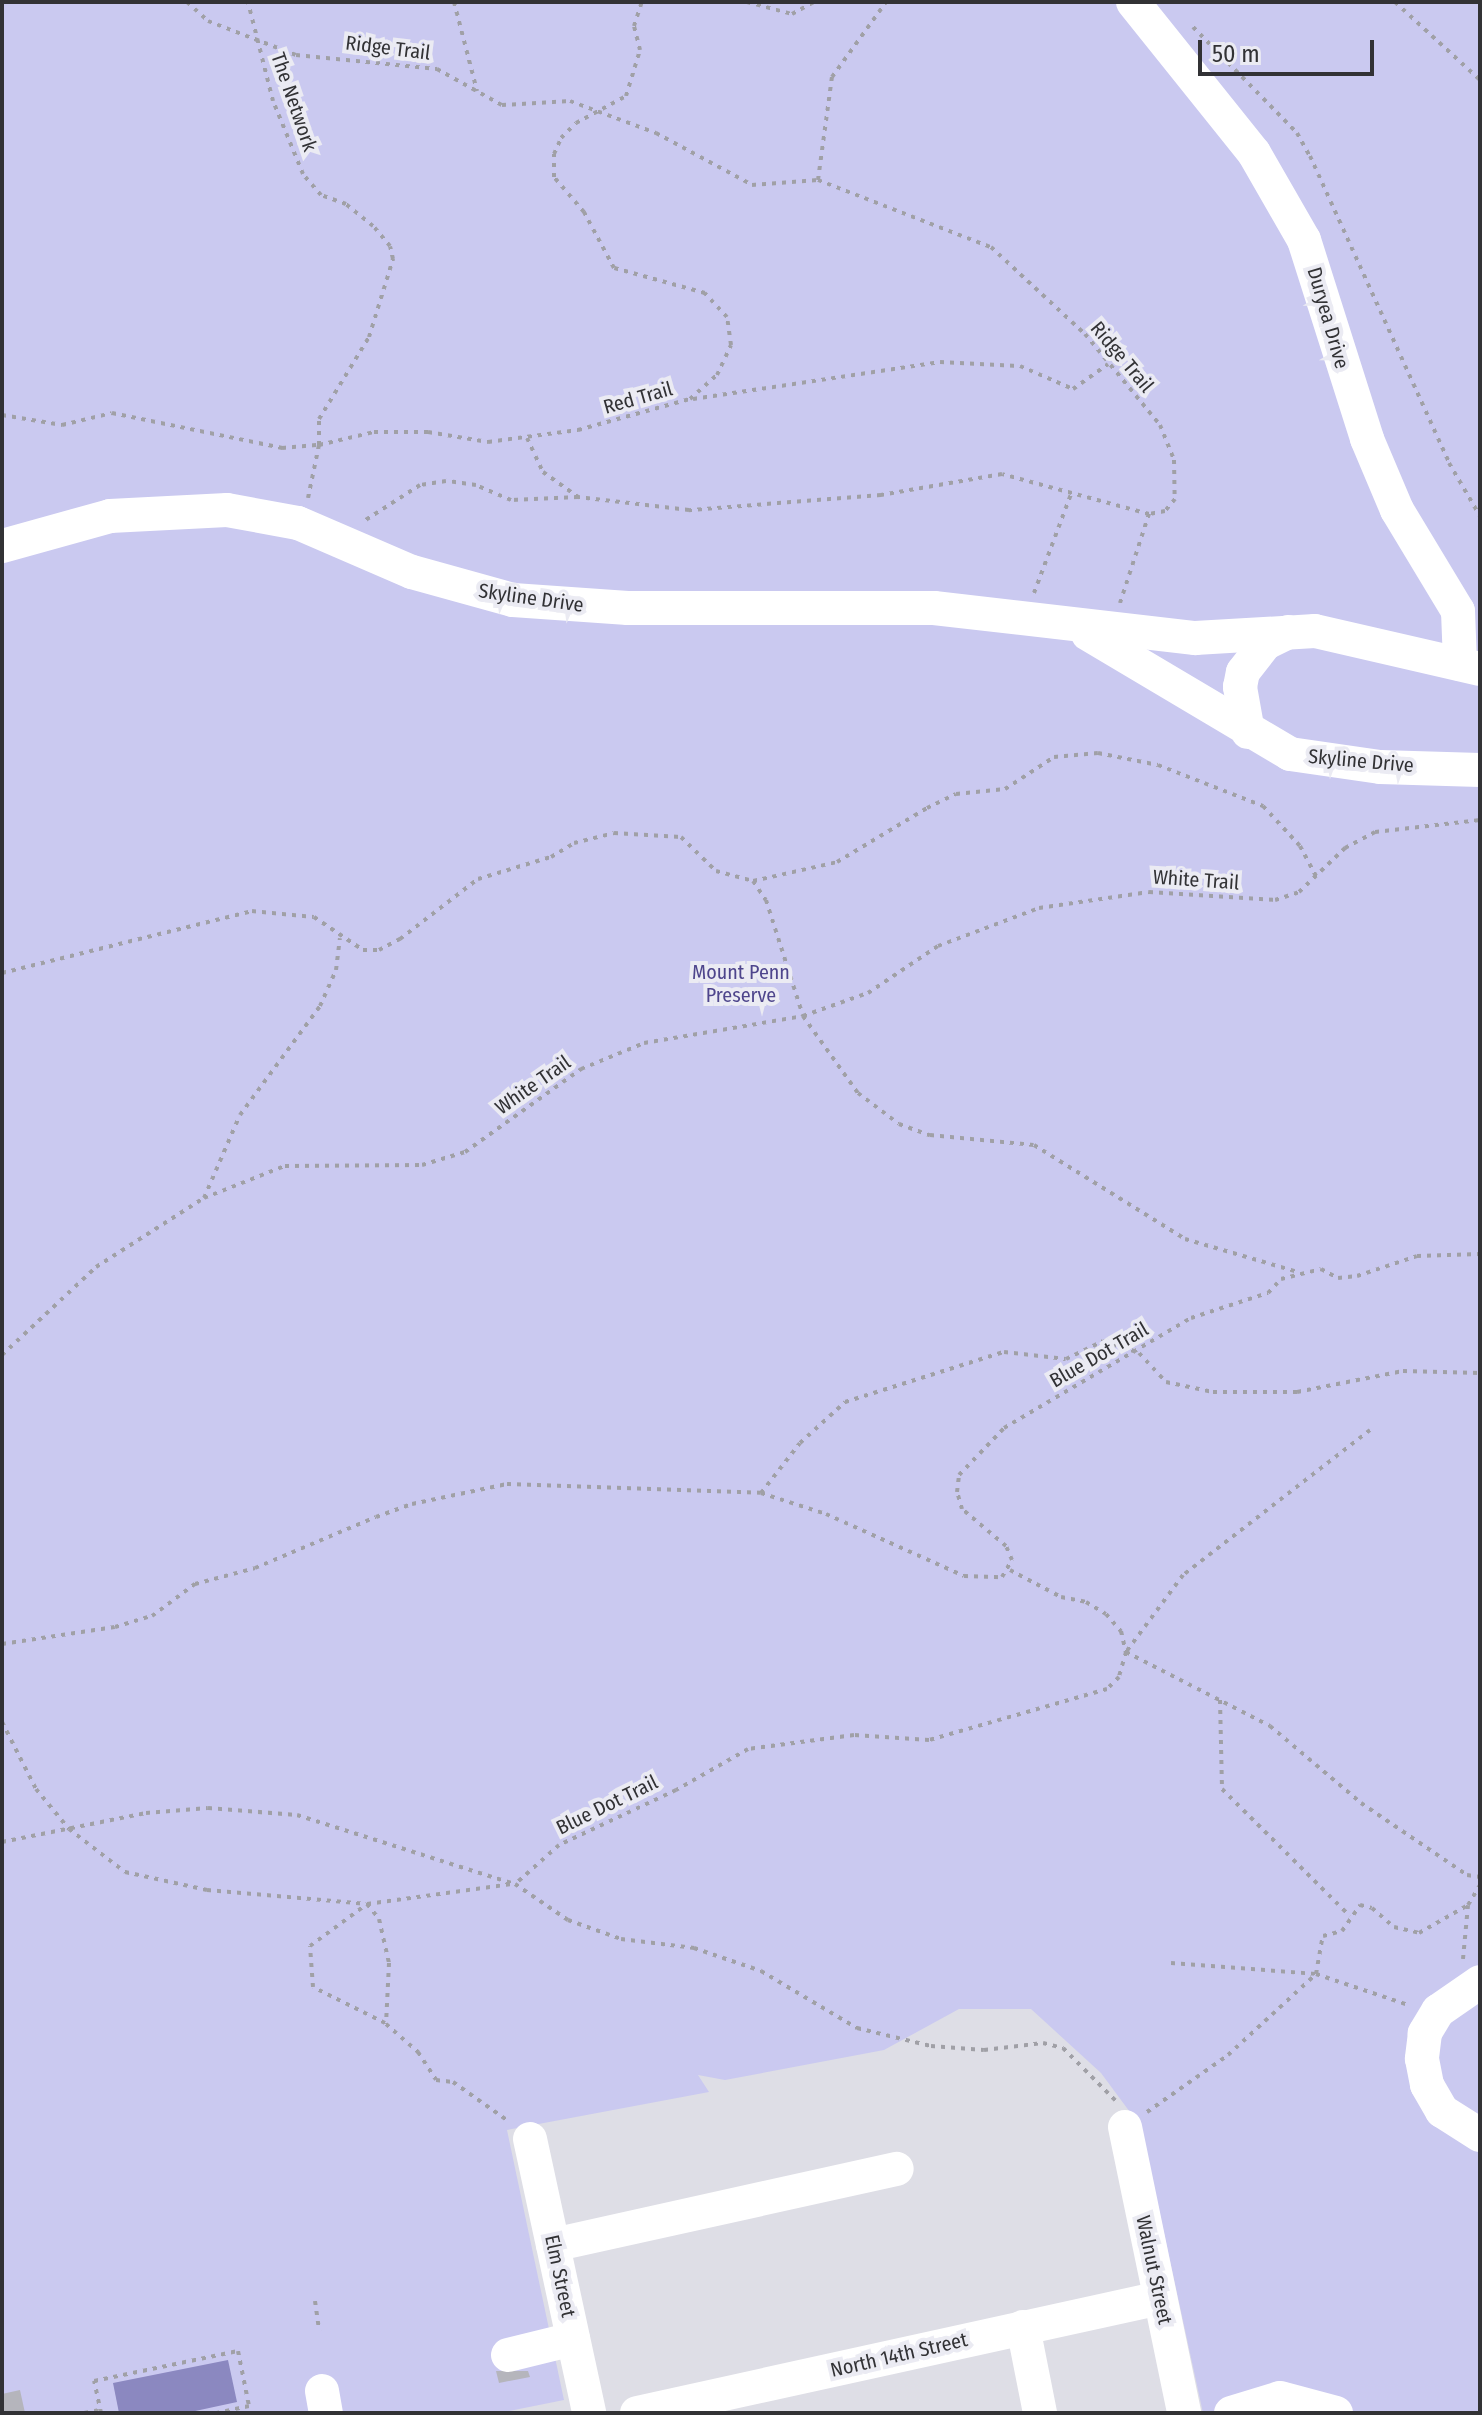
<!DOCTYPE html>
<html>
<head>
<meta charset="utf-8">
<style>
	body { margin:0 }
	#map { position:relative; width:1482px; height:2415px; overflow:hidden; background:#dedee6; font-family:"Fira Sans Condensed",sans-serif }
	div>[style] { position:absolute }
	.green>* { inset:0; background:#cac9f0 }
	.water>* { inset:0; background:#8b88c0 }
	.building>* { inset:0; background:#b5b5bc }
	.path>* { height:4px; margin-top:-2px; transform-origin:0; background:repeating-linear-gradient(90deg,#a0a0a6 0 4px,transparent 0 10px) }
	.minor>* { height:34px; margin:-17px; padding:0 17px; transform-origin:17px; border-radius:17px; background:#fff }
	span { translate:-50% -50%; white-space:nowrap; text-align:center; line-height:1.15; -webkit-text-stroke:8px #ebebf3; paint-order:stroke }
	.street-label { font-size:20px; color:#323235 }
	.park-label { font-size:20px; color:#4e458c }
	.frame { position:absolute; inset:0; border:4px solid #323235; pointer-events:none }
	.scale { position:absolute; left:1198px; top:40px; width:176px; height:36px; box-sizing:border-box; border:4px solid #323235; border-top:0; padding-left:10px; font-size:24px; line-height:28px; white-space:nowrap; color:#323235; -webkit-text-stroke:6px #ebebf3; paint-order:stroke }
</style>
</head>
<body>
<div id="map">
	<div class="green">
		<i style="clip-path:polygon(2px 2px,1480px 2px,1480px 2413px,1203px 2413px,1141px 2127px,1101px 2073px,1031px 2009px,959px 2009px,884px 2050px,725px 2080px,698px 2075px,709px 2092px,507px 2130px,564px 2400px,499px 2413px,2px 2413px)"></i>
	</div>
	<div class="water">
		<i style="clip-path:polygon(228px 2360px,237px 2402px,186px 2413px,119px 2413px,113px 2383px)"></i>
	</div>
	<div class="building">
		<i style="clip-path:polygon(496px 2371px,528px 2371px,530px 2377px,499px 2383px)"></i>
		<i style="clip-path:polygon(20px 2390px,25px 2413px,2px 2413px,2px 2394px)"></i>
	</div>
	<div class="path">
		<i style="left:187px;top:2px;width:28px;rotate:42deg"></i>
		<i style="left:208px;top:21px;width:94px;rotate:21.1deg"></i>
		<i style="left:296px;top:55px;width:142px;rotate:5.7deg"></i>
		<i style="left:437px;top:69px;width:74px;rotate:29deg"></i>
		<i style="left:502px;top:105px;width:68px;rotate:-3.4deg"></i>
		<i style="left:570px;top:101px;width:92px;rotate:20.4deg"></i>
		<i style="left:656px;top:133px;width:109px;rotate:28.4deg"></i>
		<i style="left:752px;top:185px;width:66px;rotate:-4.3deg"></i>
		<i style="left:818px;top:180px;width:186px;rotate:21.2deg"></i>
		<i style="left:991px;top:247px;width:128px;rotate:42.8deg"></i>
		<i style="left:1085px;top:334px;width:118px;rotate:50.5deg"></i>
		<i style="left:1160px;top:425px;width:38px;rotate:68deg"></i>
		<i style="left:1174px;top:460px;width:39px;rotate:89deg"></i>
		<i style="left:1175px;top:499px;width:16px;rotate:130deg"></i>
		<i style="left:1165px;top:511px;width:16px;rotate:169deg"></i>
		<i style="left:1149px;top:514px;width:152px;rotate:-164.8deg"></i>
		<i style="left:1002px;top:474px;width:123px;rotate:170.2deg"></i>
		<i style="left:881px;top:495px;width:193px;rotate:175.5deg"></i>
		<i style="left:689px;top:510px;width:112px;rotate:-173.3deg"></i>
		<i style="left:578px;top:497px;width:67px;rotate:177.4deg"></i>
		<i style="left:511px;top:500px;width:38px;rotate:-157deg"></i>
		<i style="left:476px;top:485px;width:30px;rotate:-172deg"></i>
		<i style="left:446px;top:481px;width:26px;rotate:171deg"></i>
		<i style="left:420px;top:485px;width:67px;rotate:147.3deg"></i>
		<i style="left:454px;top:2px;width:92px;rotate:75.5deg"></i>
		<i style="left:747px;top:2px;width:47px;rotate:14.9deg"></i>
		<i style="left:792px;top:14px;width:25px;rotate:-29deg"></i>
		<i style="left:1395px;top:2px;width:115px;rotate:42.5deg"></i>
		<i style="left:1193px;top:27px;width:148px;rotate:45.5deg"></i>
		<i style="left:1297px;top:133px;width:26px;rotate:61deg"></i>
		<i style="left:1310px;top:156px;width:337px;rotate:65.6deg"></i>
		<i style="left:1449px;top:463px;width:61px;rotate:59.7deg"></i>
		<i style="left:818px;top:180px;width:104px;rotate:-82.3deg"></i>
		<i style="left:832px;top:77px;width:92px;rotate:-54.2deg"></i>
		<i style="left:693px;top:399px;width:250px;rotate:-8.5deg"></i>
		<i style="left:940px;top:362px;width:80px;rotate:2.9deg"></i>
		<i style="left:1020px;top:366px;width:58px;rotate:23.5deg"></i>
		<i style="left:1073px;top:389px;width:43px;rotate:-35.5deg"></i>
		<i style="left:2px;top:415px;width:61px;rotate:9.5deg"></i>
		<i style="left:62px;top:425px;width:51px;rotate:-13.5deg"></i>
		<i style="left:112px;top:413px;width:174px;rotate:11.6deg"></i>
		<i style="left:282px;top:448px;width:37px;rotate:-5deg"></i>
		<i style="left:319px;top:445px;width:26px;rotate:-90deg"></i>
		<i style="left:319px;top:419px;width:96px;rotate:-58.6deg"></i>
		<i style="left:369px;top:337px;width:82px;rotate:-72.9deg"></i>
		<i style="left:393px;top:259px;width:13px;rotate:-103deg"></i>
		<i style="left:390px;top:246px;width:26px;rotate:-130deg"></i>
		<i style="left:373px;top:226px;width:35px;rotate:-141deg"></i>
		<i style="left:346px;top:204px;width:27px;rotate:-160deg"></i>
		<i style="left:321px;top:195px;width:28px;rotate:-131deg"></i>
		<i style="left:303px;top:174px;width:79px;rotate:-112.3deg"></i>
		<i style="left:273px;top:101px;width:102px;rotate:-104.2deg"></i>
		<i style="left:527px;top:438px;width:38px;rotate:65deg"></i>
		<i style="left:543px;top:472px;width:43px;rotate:35.5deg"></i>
		<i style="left:308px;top:498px;width:54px;rotate:-78.3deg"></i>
		<i style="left:319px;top:445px;width:57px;rotate:-13.3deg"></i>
		<i style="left:374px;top:432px;width:54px"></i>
		<i style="left:428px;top:432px;width:61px;rotate:9.5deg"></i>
		<i style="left:488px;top:442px;width:91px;rotate:-7.6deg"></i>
		<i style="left:578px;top:430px;width:116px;rotate:-15.5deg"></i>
		<i style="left:690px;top:399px;width:36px;rotate:-42deg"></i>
		<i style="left:717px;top:375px;width:33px;rotate:-65deg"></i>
		<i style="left:731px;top:345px;width:28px;rotate:-98deg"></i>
		<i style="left:727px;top:317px;width:33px;rotate:-133deg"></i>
		<i style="left:705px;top:293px;width:94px;rotate:-164.6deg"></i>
		<i style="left:614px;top:268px;width:64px;rotate:-118.2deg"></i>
		<i style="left:584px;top:212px;width:46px;rotate:-130.6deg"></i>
		<i style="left:554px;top:177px;width:23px;rotate:-90deg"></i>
		<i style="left:554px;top:154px;width:17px;rotate:-66deg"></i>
		<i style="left:561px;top:138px;width:21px;rotate:-45deg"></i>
		<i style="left:576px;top:123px;width:57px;rotate:-28.4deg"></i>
		<i style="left:626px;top:96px;width:48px;rotate:-73.1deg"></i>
		<i style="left:640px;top:50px;width:25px;rotate:-104deg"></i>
		<i style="left:634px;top:26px;width:25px;rotate:-72deg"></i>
		<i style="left:1034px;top:593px;width:106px;rotate:-69.5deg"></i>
		<i style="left:1120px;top:603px;width:94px;rotate:-72deg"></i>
		<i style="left:753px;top:881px;width:86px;rotate:-12.7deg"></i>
		<i style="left:837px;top:862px;width:105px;rotate:-31deg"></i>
		<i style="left:927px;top:808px;width:32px;rotate:-26deg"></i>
		<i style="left:956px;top:794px;width:49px;rotate:-5.8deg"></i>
		<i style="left:1005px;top:789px;width:59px;rotate:-33.1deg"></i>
		<i style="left:1054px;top:757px;width:44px;rotate:-5.2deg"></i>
		<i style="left:1098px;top:753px;width:61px;rotate:11.3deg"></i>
		<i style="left:1158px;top:765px;width:113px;rotate:21.3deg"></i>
		<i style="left:1263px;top:806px;width:54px;rotate:47.2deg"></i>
		<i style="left:1300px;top:846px;width:36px;rotate:62deg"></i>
		<i style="left:2px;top:973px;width:258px;rotate:-13.9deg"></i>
		<i style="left:252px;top:911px;width:62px;rotate:5.5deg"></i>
		<i style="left:314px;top:917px;width:59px;rotate:34deg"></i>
		<i style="left:363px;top:950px;width:16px"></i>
		<i style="left:379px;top:950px;width:24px;rotate:-28deg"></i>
		<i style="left:400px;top:939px;width:98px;rotate:-37.6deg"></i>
		<i style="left:478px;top:879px;width:76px;rotate:-16.8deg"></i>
		<i style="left:551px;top:857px;width:27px;rotate:-31deg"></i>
		<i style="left:574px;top:843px;width:41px;rotate:-14deg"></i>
		<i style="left:614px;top:833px;width:67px;rotate:3.4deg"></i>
		<i style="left:681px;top:837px;width:49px;rotate:44.2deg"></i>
		<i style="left:716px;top:871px;width:38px;rotate:15deg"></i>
		<i style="left:753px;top:881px;width:23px;rotate:56deg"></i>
		<i style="left:766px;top:900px;width:122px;rotate:72.3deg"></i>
		<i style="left:803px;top:1016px;width:95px;rotate:54.5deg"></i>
		<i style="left:858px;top:1093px;width:51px;rotate:37.1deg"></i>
		<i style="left:899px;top:1124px;width:33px;rotate:20deg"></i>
		<i style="left:930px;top:1135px;width:104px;rotate:5.5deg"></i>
		<i style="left:1034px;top:1145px;width:178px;rotate:31.9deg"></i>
		<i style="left:1185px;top:1239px;width:118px;rotate:16.3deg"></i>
		<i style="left:204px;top:1198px;width:90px;rotate:-66.6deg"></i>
		<i style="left:240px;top:1115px;width:135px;rotate:-53.7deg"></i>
		<i style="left:320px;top:1006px;width:39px;rotate:-66deg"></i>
		<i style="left:336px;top:970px;width:32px;rotate:-83deg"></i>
		<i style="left:2px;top:1355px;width:129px;rotate:-43.1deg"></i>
		<i style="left:96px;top:1267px;width:128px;rotate:-32.6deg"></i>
		<i style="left:204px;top:1198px;width:87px;rotate:-21.6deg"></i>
		<i style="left:285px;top:1166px;width:137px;rotate:-0.4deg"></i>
		<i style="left:422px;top:1165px;width:45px;rotate:-16.8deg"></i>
		<i style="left:465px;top:1152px;width:143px;rotate:-35.6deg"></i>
		<i style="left:581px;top:1069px;width:68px;rotate:-22.4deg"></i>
		<i style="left:644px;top:1043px;width:161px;rotate:-9.6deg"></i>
		<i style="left:803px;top:1016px;width:69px;rotate:-19.5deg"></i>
		<i style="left:868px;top:993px;width:84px;rotate:-33.9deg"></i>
		<i style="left:938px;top:946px;width:108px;rotate:-20.6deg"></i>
		<i style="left:1039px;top:908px;width:111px;rotate:-8.3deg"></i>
		<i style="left:1149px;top:892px;width:126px;rotate:3.6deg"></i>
		<i style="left:1275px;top:900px;width:25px;rotate:-18deg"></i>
		<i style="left:1299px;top:892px;width:64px;rotate:-43.7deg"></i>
		<i style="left:1345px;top:848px;width:34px;rotate:-28deg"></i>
		<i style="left:1375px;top:832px;width:106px;rotate:-6.5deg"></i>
		<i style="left:1370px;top:1430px;width:237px;rotate:142.2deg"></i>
		<i style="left:1183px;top:1575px;width:96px;rotate:126.5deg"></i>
		<i style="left:1126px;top:1652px;width:162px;rotate:27.2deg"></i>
		<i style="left:1270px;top:1726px;width:119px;rotate:40.2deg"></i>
		<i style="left:1361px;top:1803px;width:128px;rotate:34.2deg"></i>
		<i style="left:1467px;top:1875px;width:13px;rotate:9deg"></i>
		<i style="left:761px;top:1493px;width:63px;rotate:-52deg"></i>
		<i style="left:800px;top:1443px;width:61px;rotate:-42.3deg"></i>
		<i style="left:845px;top:1402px;width:167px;rotate:-17.5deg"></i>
		<i style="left:1004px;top:1352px;width:62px;rotate:6.4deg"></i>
		<i style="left:1066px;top:1359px;width:41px;rotate:-25.9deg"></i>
		<i style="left:1103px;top:1341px;width:38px;rotate:18deg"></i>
		<i style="left:1139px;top:1353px;width:40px;rotate:47deg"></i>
		<i style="left:1166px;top:1382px;width:48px;rotate:12deg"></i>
		<i style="left:1213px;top:1392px;width:84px"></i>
		<i style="left:1297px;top:1392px;width:108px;rotate:-11.2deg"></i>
		<i style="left:1403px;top:1371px;width:77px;rotate:1.5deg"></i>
		<i style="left:1010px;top:1570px;width:58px;rotate:27.9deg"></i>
		<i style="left:1061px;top:1597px;width:25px;rotate:11deg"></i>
		<i style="left:1086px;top:1602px;width:23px;rotate:31deg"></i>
		<i style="left:1106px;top:1614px;width:23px;rotate:49deg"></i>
		<i style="left:1121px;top:1631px;width:22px;rotate:77deg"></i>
		<i style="left:1126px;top:1652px;width:26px;rotate:106deg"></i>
		<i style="left:1119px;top:1677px;width:17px;rotate:135deg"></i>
		<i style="left:1107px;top:1689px;width:185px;rotate:164deg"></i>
		<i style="left:929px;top:1740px;width:75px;rotate:-176.2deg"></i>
		<i style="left:854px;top:1735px;width:107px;rotate:172.5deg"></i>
		<i style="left:748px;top:1749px;width:83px;rotate:150.3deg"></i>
		<i style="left:676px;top:1790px;width:129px;rotate:154.8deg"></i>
		<i style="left:559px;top:1845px;width:59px;rotate:138.4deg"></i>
		<i style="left:515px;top:1884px;width:64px;rotate:34.2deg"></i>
		<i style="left:568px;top:1920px;width:56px;rotate:19.7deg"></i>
		<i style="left:621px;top:1939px;width:74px;rotate:7deg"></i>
		<i style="left:694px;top:1948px;width:71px;rotate:18.9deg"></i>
		<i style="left:761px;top:1971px;width:112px;rotate:30.7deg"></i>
		<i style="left:857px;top:2028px;width:76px;rotate:13.7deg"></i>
		<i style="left:931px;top:2046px;width:53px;rotate:4.3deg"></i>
		<i style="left:984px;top:2050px;width:59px;rotate:-6.8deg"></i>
		<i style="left:1043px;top:2043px;width:21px;rotate:14deg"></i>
		<i style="left:1063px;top:2048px;width:74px;rotate:45deg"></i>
		<i style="left:2px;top:1644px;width:114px;rotate:-8.6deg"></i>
		<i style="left:115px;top:1627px;width:39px;rotate:-17deg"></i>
		<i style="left:152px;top:1616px;width:54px;rotate:-36.7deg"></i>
		<i style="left:195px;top:1584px;width:62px;rotate:-14.9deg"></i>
		<i style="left:255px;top:1568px;width:131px;rotate:-22.9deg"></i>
		<i style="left:376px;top:1517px;width:38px;rotate:-20deg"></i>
		<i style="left:412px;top:1504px;width:97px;rotate:-11.9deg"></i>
		<i style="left:507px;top:1484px;width:254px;rotate:2deg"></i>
		<i style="left:761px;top:1493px;width:68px;rotate:17.9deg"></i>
		<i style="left:826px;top:1514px;width:151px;rotate:24.2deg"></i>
		<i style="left:964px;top:1576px;width:38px;rotate:2deg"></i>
		<i style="left:1002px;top:1577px;width:20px;rotate:-60deg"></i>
		<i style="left:1012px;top:1560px;width:15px;rotate:-113deg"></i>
		<i style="left:1006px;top:1546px;width:57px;rotate:-139.9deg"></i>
		<i style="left:962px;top:1509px;width:18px;rotate:-106deg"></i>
		<i style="left:957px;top:1492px;width:17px;rotate:-83deg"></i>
		<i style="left:959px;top:1475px;width:65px;rotate:-46.2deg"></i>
		<i style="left:1004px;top:1428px;width:217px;rotate:-30.5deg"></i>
		<i style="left:1191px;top:1318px;width:81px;rotate:-18deg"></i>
		<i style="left:1268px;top:1293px;width:19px;rotate:-47deg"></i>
		<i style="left:1281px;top:1279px;width:41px;rotate:-14deg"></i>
		<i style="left:1321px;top:1269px;width:19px;rotate:28deg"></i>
		<i style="left:1338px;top:1278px;width:19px;rotate:-6deg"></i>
		<i style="left:1357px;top:1276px;width:63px;rotate:-18.4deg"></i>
		<i style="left:1417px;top:1256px;width:63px;rotate:-1.8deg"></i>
		<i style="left:1220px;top:1700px;width:89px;rotate:88.7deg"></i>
		<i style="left:1222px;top:1789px;width:180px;rotate:44.8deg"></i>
		<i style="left:2px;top:1722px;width:75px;rotate:63.1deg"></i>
		<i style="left:36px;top:1789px;width:52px;rotate:50.5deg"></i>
		<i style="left:69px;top:1829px;width:71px;rotate:37.5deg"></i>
		<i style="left:125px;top:1872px;width:84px;rotate:12.4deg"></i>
		<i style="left:207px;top:1890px;width:161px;rotate:5deg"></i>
		<i style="left:367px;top:1904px;width:19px;rotate:51deg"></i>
		<i style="left:379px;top:1919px;width:45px;rotate:77.2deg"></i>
		<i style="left:389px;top:1963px;width:61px;rotate:92.8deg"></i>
		<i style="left:386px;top:2024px;width:43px;rotate:41.2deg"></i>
		<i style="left:418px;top:2052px;width:33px;rotate:57deg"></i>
		<i style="left:436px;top:2080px;width:17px;rotate:7deg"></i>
		<i style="left:453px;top:2082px;width:67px;rotate:35.3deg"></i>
		<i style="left:2px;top:1842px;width:147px;rotate:-11.4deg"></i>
		<i style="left:146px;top:1813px;width:62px;rotate:-4.6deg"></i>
		<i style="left:208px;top:1808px;width:89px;rotate:4.5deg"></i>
		<i style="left:297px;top:1815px;width:229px;rotate:17.6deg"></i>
		<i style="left:1463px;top:1959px;width:54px;rotate:-84.7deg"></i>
		<i style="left:1171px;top:1963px;width:145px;rotate:4.3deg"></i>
		<i style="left:1316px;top:1974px;width:39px;rotate:-80deg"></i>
		<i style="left:1323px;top:1936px;width:20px;rotate:-15deg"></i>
		<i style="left:1342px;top:1931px;width:32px;rotate:-55deg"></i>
		<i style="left:1360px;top:1905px;width:12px;rotate:14deg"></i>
		<i style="left:1372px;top:1908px;width:29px;rotate:41deg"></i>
		<i style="left:1394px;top:1927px;width:26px;rotate:13deg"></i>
		<i style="left:1419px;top:1933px;width:56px;rotate:-29.7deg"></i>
		<i style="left:1468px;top:1905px;width:23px;rotate:-59deg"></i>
		<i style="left:385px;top:2023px;width:80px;rotate:-153.4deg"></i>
		<i style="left:313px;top:1987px;width:41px;rotate:-94.2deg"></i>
		<i style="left:310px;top:1946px;width:71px;rotate:-36.4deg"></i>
		<i style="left:367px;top:1904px;width:146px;rotate:-7.9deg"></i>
		<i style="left:1147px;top:2112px;width:99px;rotate:-35.1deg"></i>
		<i style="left:1228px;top:2055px;width:120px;rotate:-42.6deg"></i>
		<i style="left:1316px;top:1974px;width:97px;rotate:18.6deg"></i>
		<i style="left:315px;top:2301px;width:30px;rotate:82deg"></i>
		<i style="left:84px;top:2413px;width:16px;rotate:-11deg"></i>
		<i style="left:101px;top:2413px;width:33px;rotate:-102deg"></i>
		<i style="left:94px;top:2381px;width:147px;rotate:-11.8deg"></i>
		<i style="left:238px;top:2351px;width:56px;rotate:78.7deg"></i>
		<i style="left:249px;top:2406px;width:33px;rotate:168deg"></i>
	</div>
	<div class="minor">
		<i style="left:1133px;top:2px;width:193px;rotate:51.3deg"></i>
		<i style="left:1254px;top:153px;width:100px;rotate:60.1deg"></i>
		<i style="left:1304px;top:240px;width:209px;rotate:72.4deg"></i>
		<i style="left:1367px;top:439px;width:77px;rotate:67.1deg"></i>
		<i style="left:1397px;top:510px;width:118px;rotate:58.9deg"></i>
		<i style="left:1458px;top:611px;width:53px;rotate:87.8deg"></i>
		<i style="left:2px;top:546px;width:112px;rotate:-15.5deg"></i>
		<i style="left:110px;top:516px;width:117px;rotate:-2.9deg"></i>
		<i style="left:227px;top:510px;width:72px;rotate:10.4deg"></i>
		<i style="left:298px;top:523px;width:124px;rotate:23.3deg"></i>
		<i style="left:412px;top:572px;width:105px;rotate:15.5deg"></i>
		<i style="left:513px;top:600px;width:115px;rotate:4deg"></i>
		<i style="left:628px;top:608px;width:306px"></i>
		<i style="left:934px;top:608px;width:263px;rotate:6.6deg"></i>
		<i style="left:1195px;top:638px;width:120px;rotate:-3.3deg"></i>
		<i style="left:1315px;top:631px;width:169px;rotate:13deg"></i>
		<i style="left:1088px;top:634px;width:235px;rotate:30.7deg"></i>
		<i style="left:1290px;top:754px;width:91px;rotate:8.2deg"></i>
		<i style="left:1380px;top:767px;width:100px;rotate:1.7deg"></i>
		<i style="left:1248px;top:732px;width:46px;rotate:-100.1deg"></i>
		<i style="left:1240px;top:687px;width:15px;rotate:-79deg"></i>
		<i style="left:1243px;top:672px;width:37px;rotate:-52deg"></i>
		<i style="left:1266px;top:643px;width:25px;rotate:-26deg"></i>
		<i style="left:1480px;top:1982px;width:51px;rotate:145.4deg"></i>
		<i style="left:1438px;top:2011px;width:26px;rotate:121deg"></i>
		<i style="left:1425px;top:2033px;width:26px;rotate:97deg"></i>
		<i style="left:1422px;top:2059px;width:26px;rotate:79deg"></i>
		<i style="left:1427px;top:2085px;width:30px;rotate:60deg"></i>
		<i style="left:1442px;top:2111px;width:45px;rotate:32.3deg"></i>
		<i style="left:1125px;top:2127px;width:292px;rotate:78.3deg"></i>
		<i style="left:530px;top:2139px;width:280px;rotate:77.8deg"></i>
		<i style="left:553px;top:2245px;width:352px;rotate:-12.5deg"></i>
		<i style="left:1023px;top:2327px;width:88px;rotate:78.8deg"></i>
		<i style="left:508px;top:2355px;width:67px;rotate:-13.8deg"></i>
		<i style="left:322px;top:2391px;width:22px;rotate:80deg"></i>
		<i style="left:637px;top:2413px;width:535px;rotate:-12.4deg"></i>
		<i style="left:1231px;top:2413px;width:51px;rotate:-17deg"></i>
		<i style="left:1280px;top:2398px;width:58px;rotate:15deg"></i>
	</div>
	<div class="street-label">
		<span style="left:388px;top:48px;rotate:7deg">Ridge Trail</span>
		<span style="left:294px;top:102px;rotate:71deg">The Network</span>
		<span style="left:1328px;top:318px;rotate:74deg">Duryea Drive</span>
		<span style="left:1122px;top:357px;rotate:50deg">Ridge Trail</span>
		<span style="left:638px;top:398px;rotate:-16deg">Red Trail</span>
		<span style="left:531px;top:598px;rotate:8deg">Skyline Drive</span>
		<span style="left:1361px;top:761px;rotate:5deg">Skyline Drive</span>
		<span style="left:1196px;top:880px;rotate:4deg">White Trail</span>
		<span style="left:533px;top:1085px;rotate:-35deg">White Trail</span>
		<span style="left:1099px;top:1355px;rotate:-30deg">Blue Dot Trail</span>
		<span style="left:607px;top:1805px;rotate:-26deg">Blue Dot Trail</span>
		<span style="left:1154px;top:2270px;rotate:78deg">Walnut Street</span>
		<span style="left:560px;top:2276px;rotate:78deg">Elm Street</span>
		<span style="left:899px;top:2355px;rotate:-13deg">North 14th Street</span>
	</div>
	<div class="park-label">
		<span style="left:741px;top:984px">Mount Penn<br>Preserve</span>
	</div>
	<div class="frame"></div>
	<div class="scale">50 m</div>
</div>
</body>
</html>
